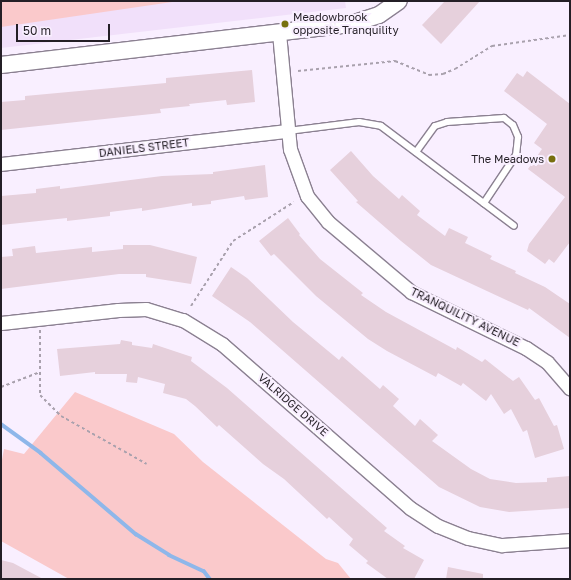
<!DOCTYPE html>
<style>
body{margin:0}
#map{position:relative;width:571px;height:580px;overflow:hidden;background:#f9efff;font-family:"Golos Text",sans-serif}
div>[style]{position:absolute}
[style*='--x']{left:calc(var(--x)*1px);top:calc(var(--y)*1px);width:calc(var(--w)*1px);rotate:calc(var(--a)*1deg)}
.built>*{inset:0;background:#f1e0fa}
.green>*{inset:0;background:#fac9cb}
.stream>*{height:3.5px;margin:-1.75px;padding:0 1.75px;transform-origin:1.75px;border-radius:1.75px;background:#8eb7ea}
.building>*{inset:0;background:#e6d0dc}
.path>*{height:2px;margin-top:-1px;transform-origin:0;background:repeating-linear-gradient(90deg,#a9a1ad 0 3px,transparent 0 6px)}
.roads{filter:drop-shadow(1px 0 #8b8091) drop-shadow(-1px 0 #8b8091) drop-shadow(0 1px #8b8091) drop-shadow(0 -1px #8b8091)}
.service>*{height:6px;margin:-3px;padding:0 3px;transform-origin:3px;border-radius:3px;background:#fff}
.minor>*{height:13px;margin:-6.5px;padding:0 6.5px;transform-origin:6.5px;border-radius:6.5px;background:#fff}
.tertiary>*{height:16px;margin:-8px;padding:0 8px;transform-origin:8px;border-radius:8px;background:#fff}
.dots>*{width:11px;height:11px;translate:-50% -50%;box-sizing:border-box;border:2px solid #f9efff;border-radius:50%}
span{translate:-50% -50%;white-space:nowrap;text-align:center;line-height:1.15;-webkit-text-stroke:4px #f9efff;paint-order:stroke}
.poi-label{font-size:11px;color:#241f26}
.left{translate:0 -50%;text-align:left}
.right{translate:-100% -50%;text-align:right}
.street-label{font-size:11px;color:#241f26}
.frame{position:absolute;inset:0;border:2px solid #241f26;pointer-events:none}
.scale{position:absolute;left:16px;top:24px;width:94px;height:18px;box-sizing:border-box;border:2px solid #241f26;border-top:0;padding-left:5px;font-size:12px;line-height:14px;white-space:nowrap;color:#241f26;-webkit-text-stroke:3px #f9efff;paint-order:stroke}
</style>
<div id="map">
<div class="built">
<div style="clip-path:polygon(1px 1px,345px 1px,346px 8px,1px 48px)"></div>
</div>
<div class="green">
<div style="clip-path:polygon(1px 1px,179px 1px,1px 27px)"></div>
<div style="clip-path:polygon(75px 392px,174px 434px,203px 462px,326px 559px,338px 563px,351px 579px,69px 579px,1px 541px,1px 465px,4px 449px,24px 454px)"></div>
</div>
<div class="stream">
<div style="--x:1;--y:424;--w:49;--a:35.9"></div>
<div style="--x:41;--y:453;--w:125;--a:40.5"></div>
<div style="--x:136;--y:534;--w:39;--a:32"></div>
<div style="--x:169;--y:555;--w:38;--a:25"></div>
<div style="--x:204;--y:571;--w:10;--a:53"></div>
</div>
<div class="building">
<div style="clip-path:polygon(445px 1px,480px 1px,441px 44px,422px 25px)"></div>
<div style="clip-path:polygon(252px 70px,255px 102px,227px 105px,226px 100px,189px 104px,190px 106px,160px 109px,161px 113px,1px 130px,1px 102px,25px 100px,25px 96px,166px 83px,166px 78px)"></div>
<div style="clip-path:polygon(527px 71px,570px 104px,570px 242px,554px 263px,549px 259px,545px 264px,527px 251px,529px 244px,565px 197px,528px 169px,542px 149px,534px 143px,547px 124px,504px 91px,517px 73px,523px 77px)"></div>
<div style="clip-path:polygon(351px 151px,373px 176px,399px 199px,402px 195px,420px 211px,417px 215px,445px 236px,449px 228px,468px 237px,465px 243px,492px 256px,490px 259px,516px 271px,515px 273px,545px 287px,570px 304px,570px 338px,529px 308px,528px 310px,431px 265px,401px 241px,356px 202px,358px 201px,330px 170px)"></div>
<div style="clip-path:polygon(265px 165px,268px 197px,245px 200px,244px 196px,211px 201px,211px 204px,192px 206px,192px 203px,142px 211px,142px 208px,110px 212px,110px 216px,67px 221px,67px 218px,1px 225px,1px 196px,36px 193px,36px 189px,60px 186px,60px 189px,162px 176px,213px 174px,213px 172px)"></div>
<div style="clip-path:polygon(288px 218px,300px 234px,299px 235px,320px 259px,363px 293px,361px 295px,386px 312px,456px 350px,457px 347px,482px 362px,485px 359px,513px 381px,519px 377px,535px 400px,539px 398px,554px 426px,557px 425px,564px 449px,535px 458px,527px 430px,523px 432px,511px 409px,504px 414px,491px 394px,486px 401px,463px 383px,461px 386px,438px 373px,436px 377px,387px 351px,368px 339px,316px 296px,274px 254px,271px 256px,259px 241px)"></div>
<div style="clip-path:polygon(123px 245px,150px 245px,197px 257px,191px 284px,146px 277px,146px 274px,119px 274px,1px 289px,1px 257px,13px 256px,12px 249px,35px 246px,36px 253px,92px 247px,92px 252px,123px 249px)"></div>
<div style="clip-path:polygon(231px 267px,247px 278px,293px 322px,339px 360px,342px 356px,380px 389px,383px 385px,399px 399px,393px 406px,415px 426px,420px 419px,438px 435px,432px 441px,471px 469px,490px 479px,516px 483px,547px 482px,547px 478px,570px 476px,570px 508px,509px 512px,480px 507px,439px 487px,250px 322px,212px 296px)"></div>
<div style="clip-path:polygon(121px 340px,132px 342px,132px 345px,152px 348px,153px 344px,192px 357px,191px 361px,227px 388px,387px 528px,384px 531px,405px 546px,403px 548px,424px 560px,414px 579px,388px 579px,366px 563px,368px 561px,349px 545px,353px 539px,329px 517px,327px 519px,284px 479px,263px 464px,219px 425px,217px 427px,195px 406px,186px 399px,163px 393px,165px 384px,138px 377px,137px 383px,126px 382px,127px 374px,95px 374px,95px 372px,60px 376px,57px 349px,120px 344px)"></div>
<div style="clip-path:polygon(1px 560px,13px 563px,43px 579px,1px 579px)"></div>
<div style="clip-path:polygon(448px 567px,483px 574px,483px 579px,446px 579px)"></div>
</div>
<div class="path">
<div style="--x:298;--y:71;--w:98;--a:-5.9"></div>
<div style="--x:395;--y:61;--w:37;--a:22"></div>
<div style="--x:429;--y:75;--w:14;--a:-4"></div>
<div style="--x:443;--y:74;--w:13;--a:-23"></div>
<div style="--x:455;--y:69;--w:44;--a:-31.9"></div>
<div style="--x:492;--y:46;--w:79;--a:-8"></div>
<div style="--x:191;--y:306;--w:77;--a:-57.1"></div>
<div style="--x:233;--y:241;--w:72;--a:-32.6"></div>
<div style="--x:40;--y:330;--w:65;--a:90"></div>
<div style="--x:40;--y:395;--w:30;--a:45"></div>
<div style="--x:61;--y:416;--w:98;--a:29.2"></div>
<div style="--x:1;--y:387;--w:42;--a:-21"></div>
</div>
<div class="roads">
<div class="service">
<div style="--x:288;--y:131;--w:72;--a:-7.2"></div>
<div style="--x:359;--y:122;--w:22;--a:10"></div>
<div style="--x:381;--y:126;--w:166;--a:36.9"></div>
<div style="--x:416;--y:152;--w:32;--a:-54"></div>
<div style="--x:435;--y:126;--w:13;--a:-18"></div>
<div style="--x:447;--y:122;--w:57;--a:-4"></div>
<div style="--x:504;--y:118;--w:11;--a:38"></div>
<div style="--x:513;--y:125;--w:13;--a:67"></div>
<div style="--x:518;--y:137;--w:18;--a:96"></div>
<div style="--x:516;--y:155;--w:58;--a:123.7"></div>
</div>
<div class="minor">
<div style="--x:279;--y:33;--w:117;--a:84.6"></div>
<div style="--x:290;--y:149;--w:50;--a:70.1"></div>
<div style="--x:307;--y:196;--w:33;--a:51"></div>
<div style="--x:328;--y:222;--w:109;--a:40.1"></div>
<div style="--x:411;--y:292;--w:128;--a:26"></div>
<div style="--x:526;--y:348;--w:25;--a:34"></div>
<div style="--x:547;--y:362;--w:35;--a:49"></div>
<div style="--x:1;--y:164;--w:288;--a:-6.6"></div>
<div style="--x:1;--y:323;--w:118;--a:-6.3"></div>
<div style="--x:118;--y:310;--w:28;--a:-2"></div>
<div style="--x:146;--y:309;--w:39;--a:17"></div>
<div style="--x:183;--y:320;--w:46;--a:31.6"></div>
<div style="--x:222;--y:344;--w:249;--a:41.1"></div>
<div style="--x:410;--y:508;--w:33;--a:33"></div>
<div style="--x:438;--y:526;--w:32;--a:22"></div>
<div style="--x:468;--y:538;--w:35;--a:12"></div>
<div style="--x:502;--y:545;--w:68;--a:-4.2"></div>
</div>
<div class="tertiary">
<div style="--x:1;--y:65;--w:352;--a:-6.7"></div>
<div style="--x:351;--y:24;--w:29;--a:-18"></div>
<div style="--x:379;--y:15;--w:24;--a:-35"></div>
</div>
</div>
<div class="dots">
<div style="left:285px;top:24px;background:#776f0f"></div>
<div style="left:552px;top:159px;background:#776f0f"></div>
</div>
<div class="poi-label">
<span class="left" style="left:293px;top:24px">Meadowbrook<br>opposite Tranquility</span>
<span class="right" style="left:544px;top:159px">The Meadows</span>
</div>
<div class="street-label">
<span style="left:144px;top:148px;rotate:-7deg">DANIELS STREET</span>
<span style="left:465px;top:317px;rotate:26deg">TRANQUILITY AVENUE</span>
<span style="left:293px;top:405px;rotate:41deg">VALRIDGE DRIVE</span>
</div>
<div class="frame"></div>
<div class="scale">50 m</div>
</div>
